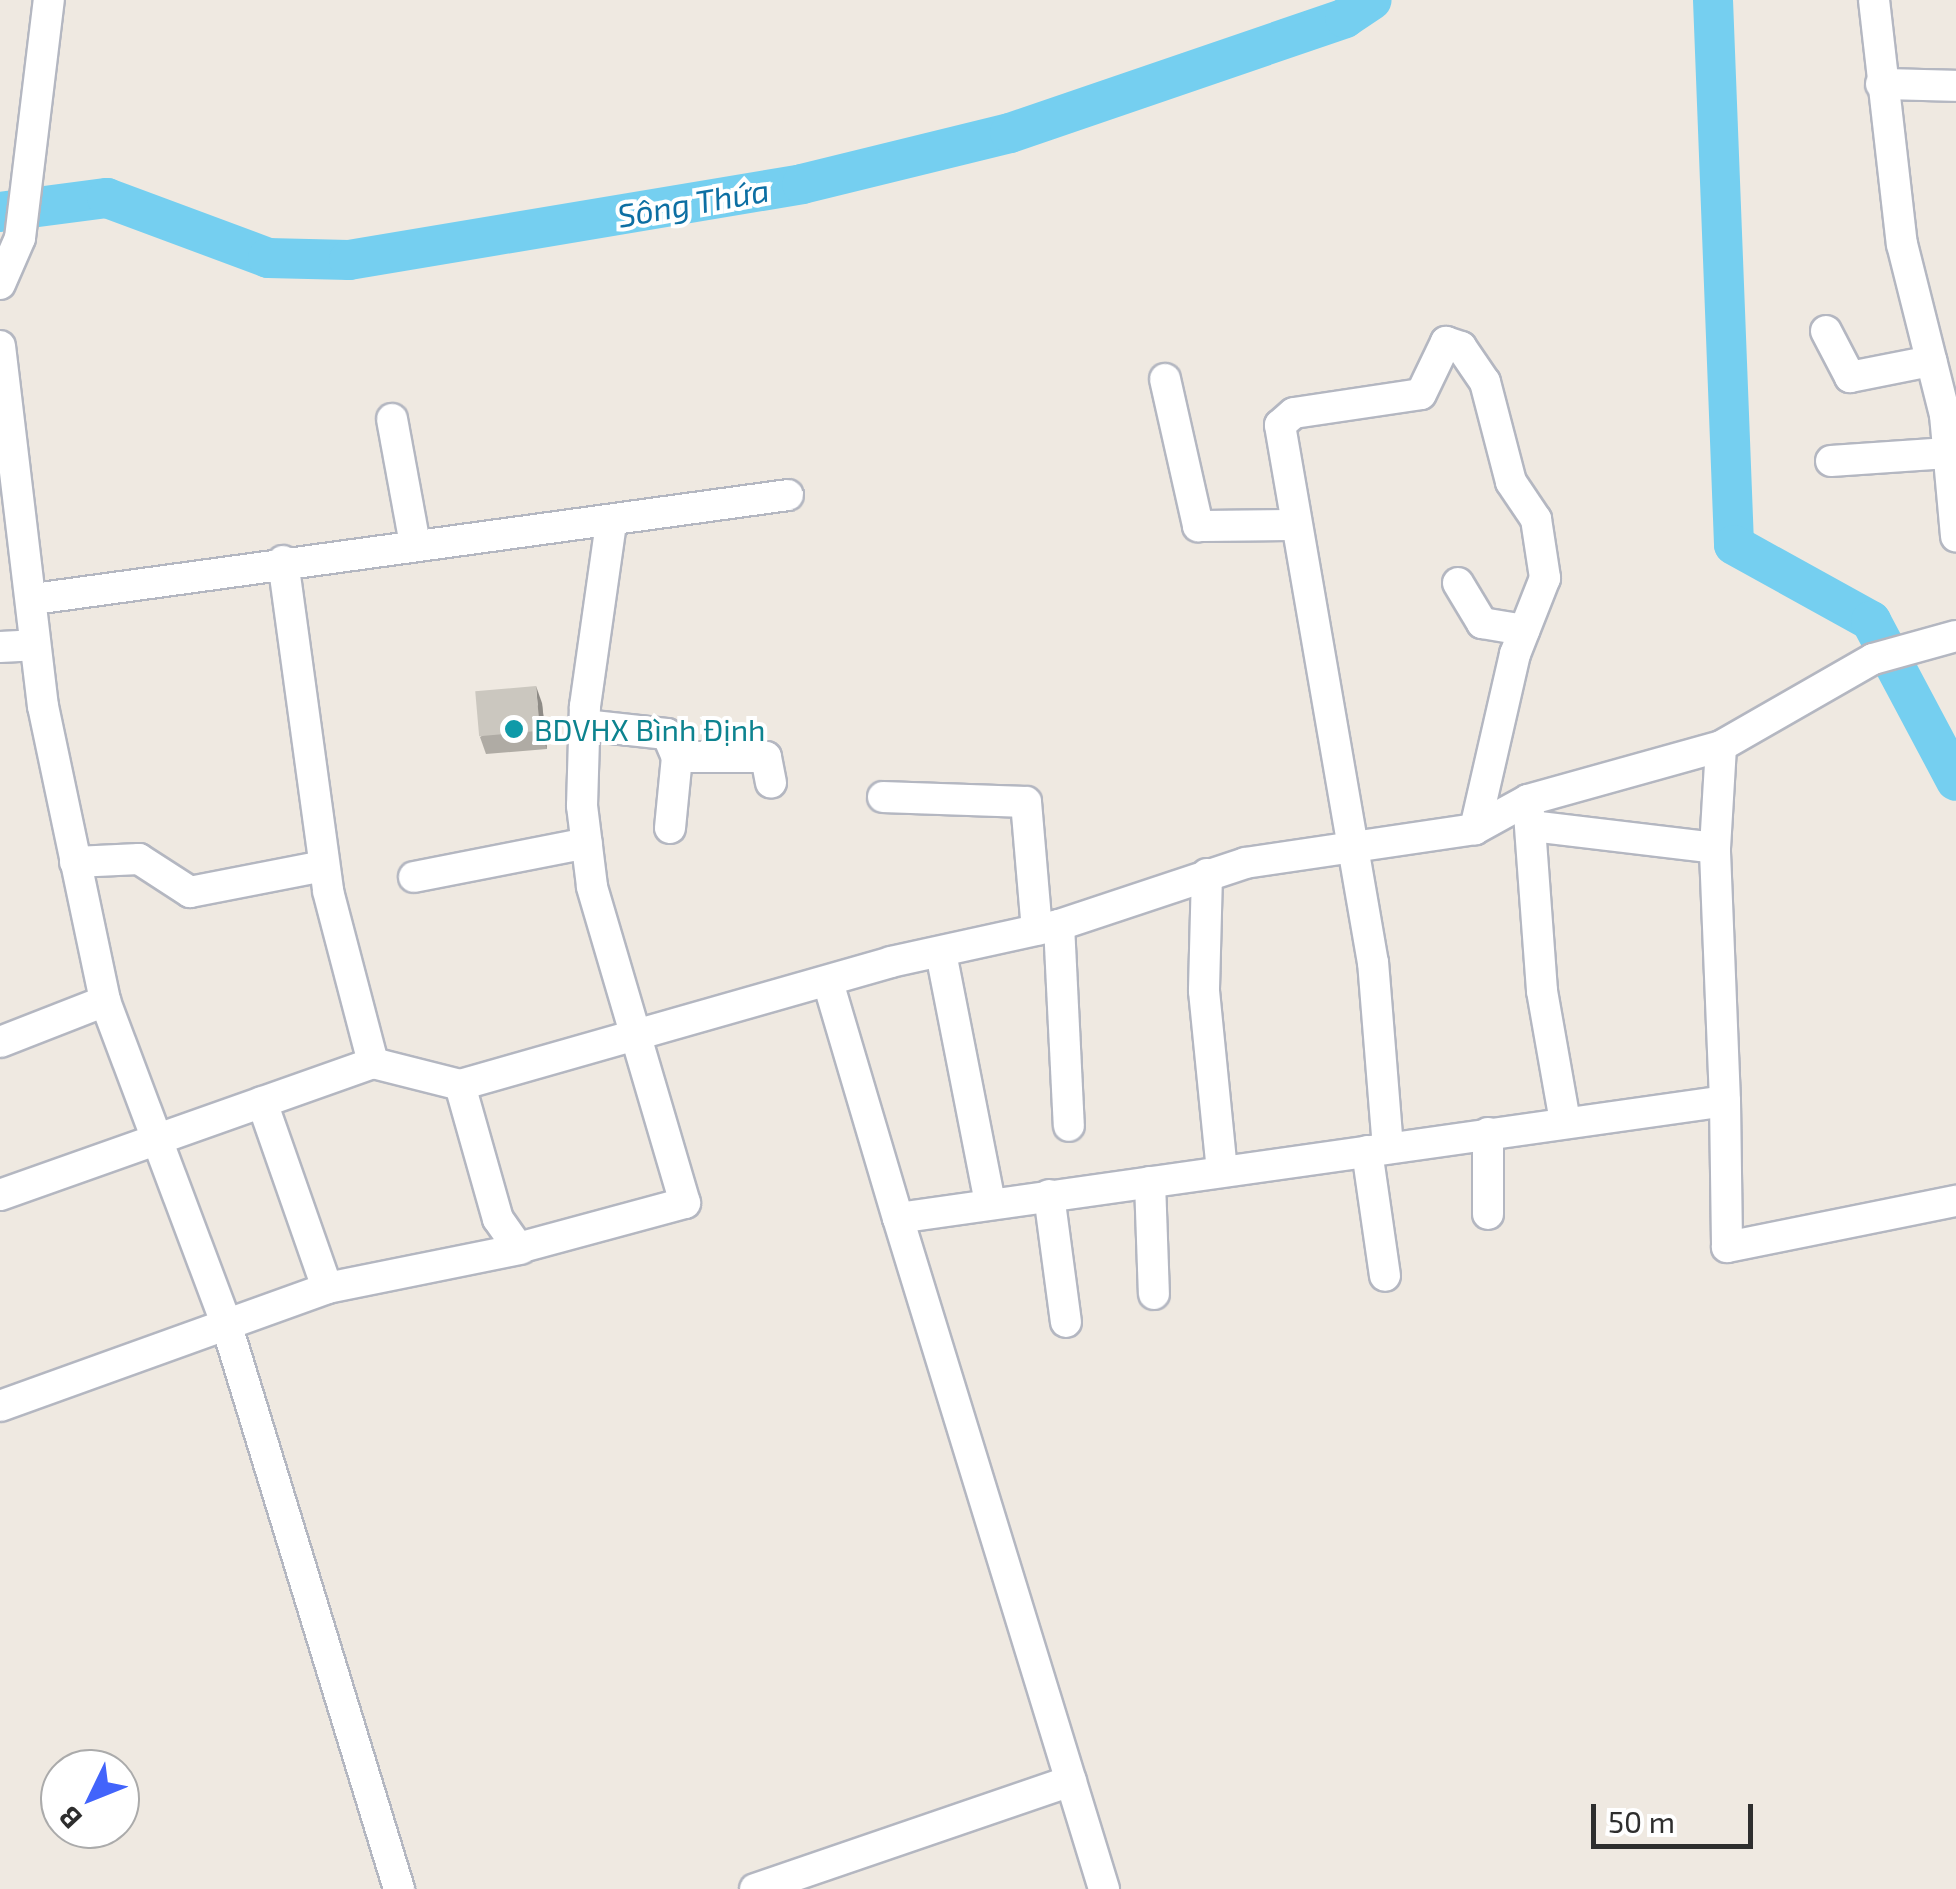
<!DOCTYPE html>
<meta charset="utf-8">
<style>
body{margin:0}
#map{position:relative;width:1956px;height:1889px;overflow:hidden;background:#efe9e1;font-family:"Exo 2",sans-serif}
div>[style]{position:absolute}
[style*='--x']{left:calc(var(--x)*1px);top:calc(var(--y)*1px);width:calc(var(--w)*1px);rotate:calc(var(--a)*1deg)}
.river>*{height:40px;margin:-20px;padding:0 20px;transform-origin:20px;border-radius:20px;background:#75cff0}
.roads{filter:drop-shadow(2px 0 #b4b7c1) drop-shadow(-2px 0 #b4b7c1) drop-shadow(0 2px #b4b7c1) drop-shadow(0 -2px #b4b7c1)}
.minor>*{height:30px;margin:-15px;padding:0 15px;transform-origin:15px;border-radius:15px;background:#fff}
.wall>*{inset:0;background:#afaba4}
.shaded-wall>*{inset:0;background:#8e8b86}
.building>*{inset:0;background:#cbc7bf;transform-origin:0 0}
.dots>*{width:28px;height:28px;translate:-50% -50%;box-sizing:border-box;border:5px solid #fff;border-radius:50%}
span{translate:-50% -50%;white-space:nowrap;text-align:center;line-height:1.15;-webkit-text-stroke:8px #fff;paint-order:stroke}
.culture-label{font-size:30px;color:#0d838f}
.left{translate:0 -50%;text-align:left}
.water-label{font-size:32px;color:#0d6fa3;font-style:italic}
.north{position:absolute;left:40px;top:1749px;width:100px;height:100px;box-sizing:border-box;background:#fff;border:2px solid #ababab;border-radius:50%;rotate:227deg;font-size:28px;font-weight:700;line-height:40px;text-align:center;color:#2e2e2e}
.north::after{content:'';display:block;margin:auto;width:35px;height:45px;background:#4264fb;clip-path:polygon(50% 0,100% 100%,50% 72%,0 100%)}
.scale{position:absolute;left:1591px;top:1804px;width:162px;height:45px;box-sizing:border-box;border:5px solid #2e2e2e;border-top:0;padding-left:12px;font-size:30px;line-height:35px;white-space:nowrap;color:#2e2e2e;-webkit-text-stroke:8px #fff;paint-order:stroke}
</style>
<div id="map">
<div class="river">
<div style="--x:1713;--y:0;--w:545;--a:87.79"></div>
<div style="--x:1734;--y:545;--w:157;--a:29"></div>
<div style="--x:1871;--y:621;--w:181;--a:62"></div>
<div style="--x:0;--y:212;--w:108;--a:-7.5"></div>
<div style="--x:107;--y:198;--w:172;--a:20.4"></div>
<div style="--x:268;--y:258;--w:81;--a:1.4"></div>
<div style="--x:349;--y:260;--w:459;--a:-9.5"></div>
<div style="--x:802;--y:184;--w:214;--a:-13.8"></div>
<div style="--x:1010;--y:133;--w:354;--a:-18.9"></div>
<div style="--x:1345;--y:18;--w:32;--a:-34"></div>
</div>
<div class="roads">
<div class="minor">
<div style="--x:1874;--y:0;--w:246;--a:83.5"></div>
<div style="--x:1902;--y:244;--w:176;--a:75.9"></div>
<div style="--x:1945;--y:415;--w:122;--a:84.8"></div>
<div style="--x:1881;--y:84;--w:75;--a:1.5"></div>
<div style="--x:0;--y:284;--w:50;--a:-66.5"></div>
<div style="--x:20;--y:238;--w:240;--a:-83.1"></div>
<div style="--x:1826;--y:331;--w:52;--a:62.4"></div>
<div style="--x:1850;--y:377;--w:83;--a:-11.2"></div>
<div style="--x:0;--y:346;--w:363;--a:83.2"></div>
<div style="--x:43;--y:706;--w:301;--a:78.1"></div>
<div style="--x:105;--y:1001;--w:344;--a:69.4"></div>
<div style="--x:226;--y:1323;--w:592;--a:73"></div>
<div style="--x:1165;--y:379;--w:151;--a:77.3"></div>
<div style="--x:1198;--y:526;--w:97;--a:-0.6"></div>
<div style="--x:392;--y:419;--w:127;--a:79.6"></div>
<div style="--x:1831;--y:461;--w:117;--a:-3.9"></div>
<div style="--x:283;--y:561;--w:333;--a:82.2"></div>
<div style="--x:328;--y:891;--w:178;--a:75.3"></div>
<div style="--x:1458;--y:583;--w:47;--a:59"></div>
<div style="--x:1482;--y:623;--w:43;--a:9.5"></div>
<div style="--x:34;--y:599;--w:761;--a:-7.85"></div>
<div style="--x:0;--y:647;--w:34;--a:-3"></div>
<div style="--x:584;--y:725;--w:83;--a:6.2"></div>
<div style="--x:667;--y:734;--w:25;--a:67"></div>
<div style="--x:677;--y:757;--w:89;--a:0"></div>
<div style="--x:766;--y:757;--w:26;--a:79"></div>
<div style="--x:883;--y:797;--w:143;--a:2"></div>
<div style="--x:1026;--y:802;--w:128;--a:85.1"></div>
<div style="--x:1528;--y:800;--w:192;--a:85.8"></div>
<div style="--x:1542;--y:991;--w:133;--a:80"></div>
<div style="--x:1531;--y:826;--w:185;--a:6.8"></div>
<div style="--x:670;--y:828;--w:71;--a:-84.4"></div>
<div style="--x:75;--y:862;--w:64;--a:-2.7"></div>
<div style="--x:139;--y:859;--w:61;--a:32.9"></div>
<div style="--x:190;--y:892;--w:136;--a:-11"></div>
<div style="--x:1207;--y:874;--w:117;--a:91.5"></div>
<div style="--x:1204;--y:991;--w:181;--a:84.3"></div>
<div style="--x:414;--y:877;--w:176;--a:-11.1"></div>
<div style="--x:1059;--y:925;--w:201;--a:87.2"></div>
<div style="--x:941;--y:953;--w:255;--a:78.9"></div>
<div style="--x:828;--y:982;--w:246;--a:73.5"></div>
<div style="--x:898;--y:1218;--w:835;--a:-8.05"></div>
<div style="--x:1725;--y:1101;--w:253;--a:-92.3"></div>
<div style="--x:1715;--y:848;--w:102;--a:-86.6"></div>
<div style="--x:0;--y:1042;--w:113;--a:-21.3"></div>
<div style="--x:460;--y:1085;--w:139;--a:74.2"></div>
<div style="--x:498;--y:1219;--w:35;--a:55"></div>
<div style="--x:518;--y:1248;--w:173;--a:-15.1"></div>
<div style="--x:685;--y:1203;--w:330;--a:-106.4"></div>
<div style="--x:592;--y:886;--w:81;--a:-97.1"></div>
<div style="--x:582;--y:806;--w:100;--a:-88.3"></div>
<div style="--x:585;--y:706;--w:184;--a:-81.9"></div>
<div style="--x:1725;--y:1101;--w:146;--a:89.2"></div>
<div style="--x:1727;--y:1247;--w:234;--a:-11.4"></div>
<div style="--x:262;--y:1102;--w:197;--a:70.7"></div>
<div style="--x:1488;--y:1133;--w:81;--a:90"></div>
<div style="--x:1388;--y:1148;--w:186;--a:-94.6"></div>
<div style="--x:1373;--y:963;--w:546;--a:-99.81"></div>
<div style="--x:1280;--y:425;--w:18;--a:-41"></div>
<div style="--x:1294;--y:413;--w:128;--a:-8.5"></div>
<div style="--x:1421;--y:394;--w:58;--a:-64.3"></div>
<div style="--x:1446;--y:342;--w:16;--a:18"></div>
<div style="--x:1461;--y:347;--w:42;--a:55.6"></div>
<div style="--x:1485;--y:382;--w:103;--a:75.4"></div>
<div style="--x:1511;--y:482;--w:45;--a:56"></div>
<div style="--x:1536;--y:519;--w:60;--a:81.3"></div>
<div style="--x:1545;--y:578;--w:82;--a:111.5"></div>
<div style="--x:1515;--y:654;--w:180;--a:102.9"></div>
<div style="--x:1367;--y:1151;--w:126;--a:81.8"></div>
<div style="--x:1150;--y:1182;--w:112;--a:88"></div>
<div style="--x:0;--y:1195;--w:396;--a:-19.5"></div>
<div style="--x:373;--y:1063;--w:90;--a:14.2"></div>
<div style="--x:460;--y:1085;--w:448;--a:-15.9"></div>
<div style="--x:891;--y:962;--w:172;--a:-12.4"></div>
<div style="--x:1059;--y:925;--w:196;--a:-18.4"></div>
<div style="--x:1245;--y:863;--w:232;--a:-8.4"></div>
<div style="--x:1475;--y:829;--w:60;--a:-28.7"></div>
<div style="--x:1528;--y:800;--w:200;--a:-15.6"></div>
<div style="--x:1721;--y:746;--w:175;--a:-29.8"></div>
<div style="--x:1873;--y:659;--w:86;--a:-15.5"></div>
<div style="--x:1049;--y:1195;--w:128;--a:82.4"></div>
<div style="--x:898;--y:1218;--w:702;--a:72.93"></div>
<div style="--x:0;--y:1406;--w:348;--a:-19.8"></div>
<div style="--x:327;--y:1288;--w:198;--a:-11.4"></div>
<div style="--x:755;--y:1889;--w:334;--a:-18.9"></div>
</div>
</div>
<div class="wall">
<div style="clip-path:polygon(542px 703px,547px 749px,486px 754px,480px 737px)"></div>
</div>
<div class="shaded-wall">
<div style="clip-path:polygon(536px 686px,542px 703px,547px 749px,540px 731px)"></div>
</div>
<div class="building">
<div style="left:536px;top:686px;width:45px;height:61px;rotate:85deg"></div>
</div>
<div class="dots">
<div style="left:514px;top:729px;background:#0f9aa8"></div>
</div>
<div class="culture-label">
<span class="left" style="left:534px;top:729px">BDVHX Bình Định</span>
</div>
<div class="water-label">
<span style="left:693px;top:202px;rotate:-10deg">Sông Thứa</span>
</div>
<div class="north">B</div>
<div class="scale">50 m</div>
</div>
